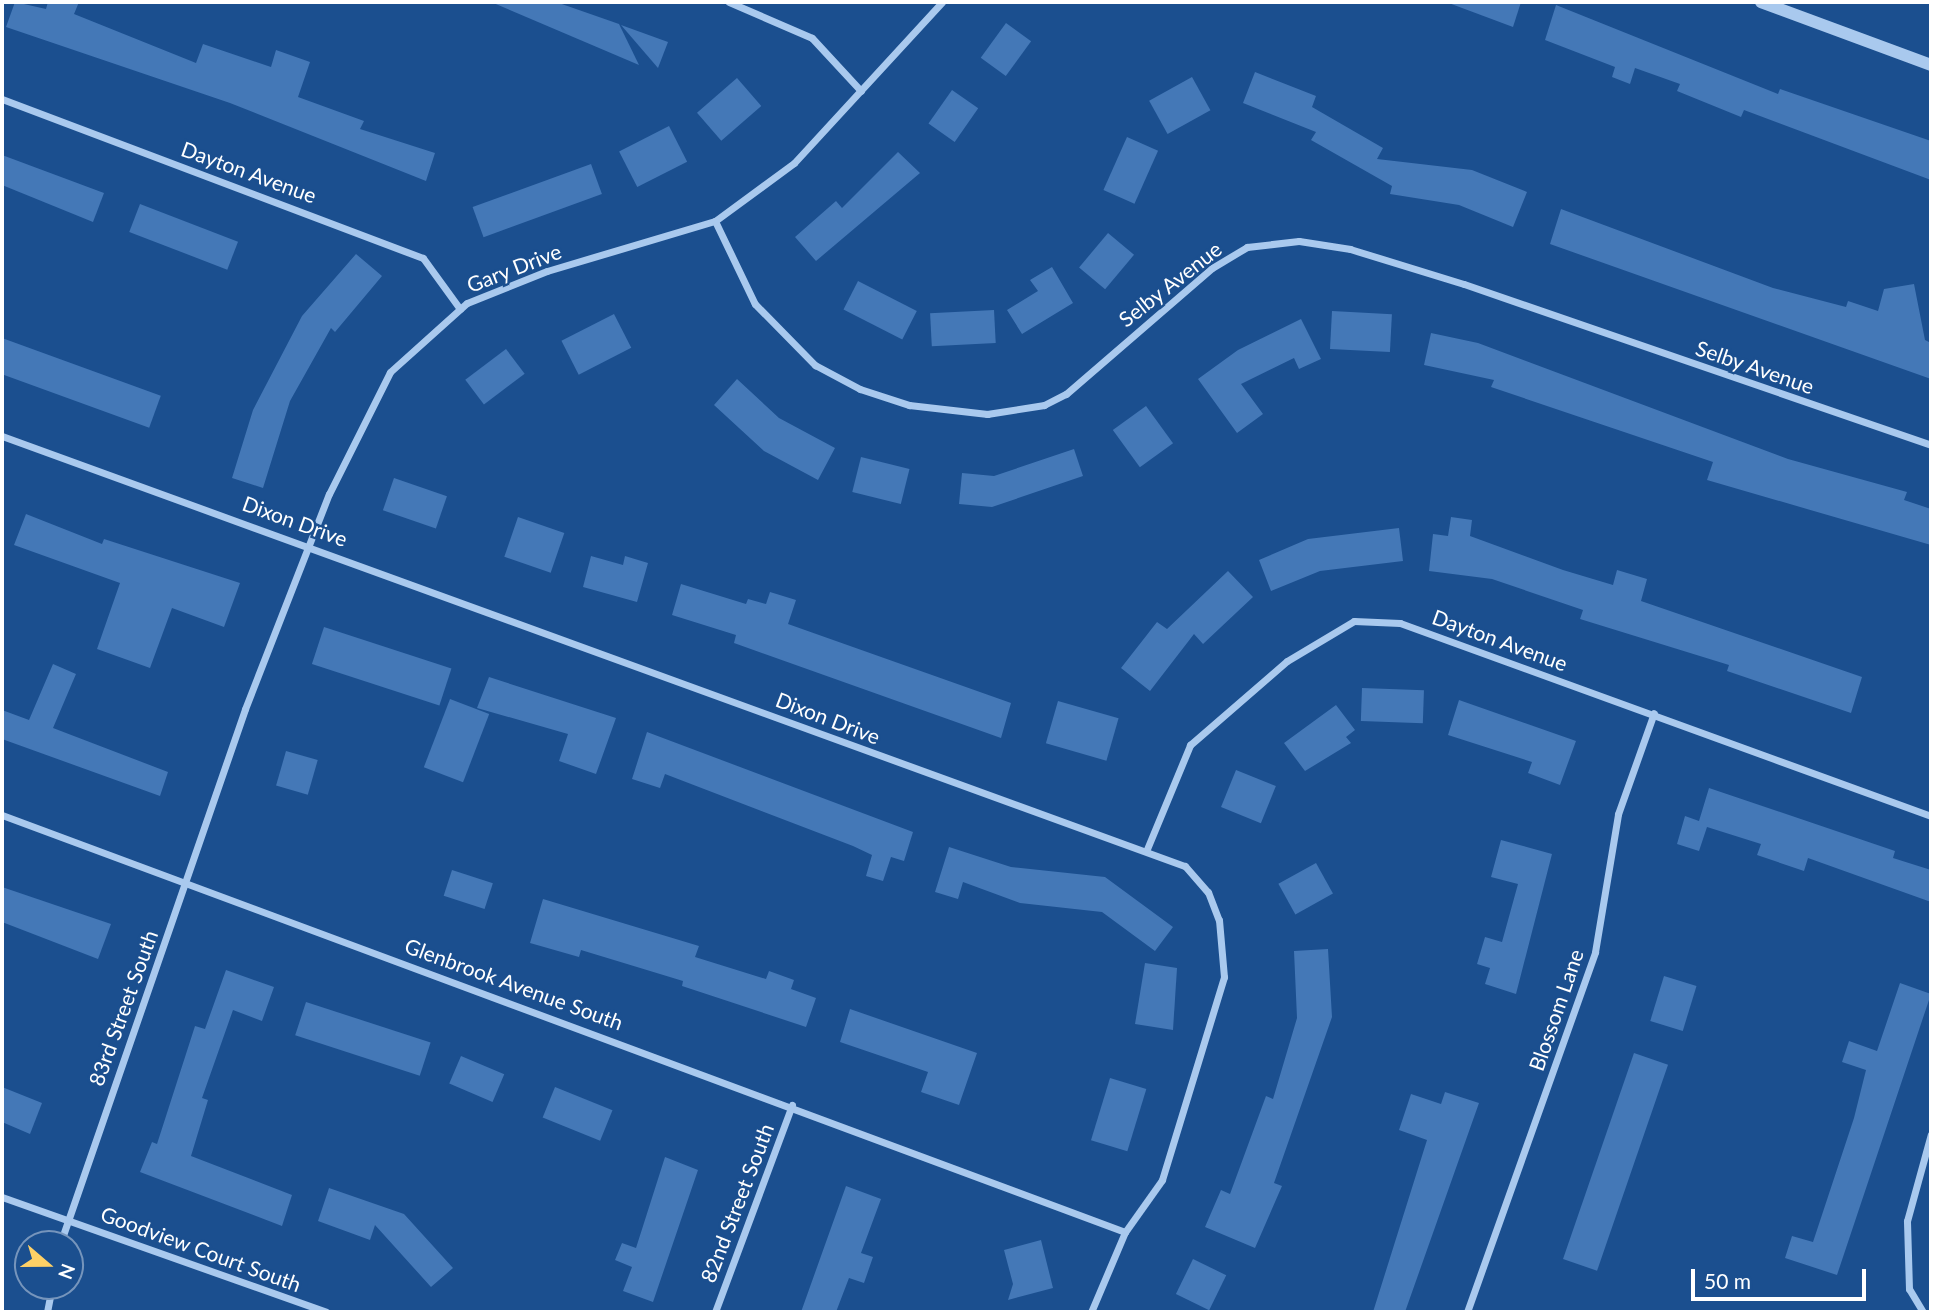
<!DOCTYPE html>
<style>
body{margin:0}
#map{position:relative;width:1933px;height:1314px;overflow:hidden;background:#1b4f8f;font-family:Lato,sans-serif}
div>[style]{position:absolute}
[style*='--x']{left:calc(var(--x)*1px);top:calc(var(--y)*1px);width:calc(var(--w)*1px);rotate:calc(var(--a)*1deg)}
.building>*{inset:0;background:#4478b7;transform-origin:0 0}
.minor>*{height:7px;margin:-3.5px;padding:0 3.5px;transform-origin:3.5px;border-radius:3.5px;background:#a9c9ee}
.tertiary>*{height:12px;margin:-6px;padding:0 6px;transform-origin:6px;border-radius:6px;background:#a9c9ee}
span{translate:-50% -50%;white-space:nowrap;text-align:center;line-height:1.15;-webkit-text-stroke:5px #1b4f8f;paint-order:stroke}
.street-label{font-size:21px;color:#fff}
.frame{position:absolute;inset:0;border:4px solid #fff;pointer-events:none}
.north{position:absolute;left:14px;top:1230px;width:70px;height:70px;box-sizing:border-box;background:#1b4f8f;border:2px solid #7695bc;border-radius:50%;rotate:110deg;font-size:19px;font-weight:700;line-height:28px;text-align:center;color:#fff}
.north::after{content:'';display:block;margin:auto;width:24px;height:32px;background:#ffd166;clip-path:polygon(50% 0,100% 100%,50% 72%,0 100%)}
.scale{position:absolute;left:1691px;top:1269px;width:175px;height:32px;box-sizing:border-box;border:4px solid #fff;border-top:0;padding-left:9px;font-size:21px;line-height:24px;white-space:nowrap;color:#fff;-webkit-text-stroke:5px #1b4f8f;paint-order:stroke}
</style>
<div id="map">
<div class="building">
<div style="clip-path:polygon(15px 2px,46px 9px,48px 2px,79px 2px,74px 14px,196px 63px,203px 44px,271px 67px,276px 50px,310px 62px,298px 97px,364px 121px,360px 129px,435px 153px,426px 181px,230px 103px,6px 27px)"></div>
<div style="clip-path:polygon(491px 2px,556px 2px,619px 24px,639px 65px)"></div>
<div style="clip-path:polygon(1446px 2px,1521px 2px,1513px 27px)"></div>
<div style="clip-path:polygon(1556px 5px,1778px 94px,1780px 89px,1931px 141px,1931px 180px,1744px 110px,1741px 117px,1677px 91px,1680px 84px,1635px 68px,1630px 84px,1612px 77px,1615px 67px,1545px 40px)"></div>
<div style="left:1006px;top:23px;width:31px;height:43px;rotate:36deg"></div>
<div style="clip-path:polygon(621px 25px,668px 42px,658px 68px)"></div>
<div style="clip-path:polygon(1255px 72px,1316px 96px,1312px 107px,1383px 148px,1377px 159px,1472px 170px,1527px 192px,1513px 227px,1459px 205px,1390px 194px,1392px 186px,1311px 140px,1316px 132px,1243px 103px)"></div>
<div style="left:1192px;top:77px;width:38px;height:49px;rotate:61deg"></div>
<div style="left:737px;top:78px;width:37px;height:53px;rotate:49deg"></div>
<div style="left:952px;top:90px;width:32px;height:41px;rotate:35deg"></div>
<div style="left:669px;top:126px;width:40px;height:56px;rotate:63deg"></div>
<div style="left:1127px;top:137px;width:34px;height:58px;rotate:24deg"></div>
<div style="clip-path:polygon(898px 152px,920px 173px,816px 261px,795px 237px,836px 201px,842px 208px)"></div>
<div style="clip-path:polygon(2px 155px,104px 193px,93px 222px,2px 185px)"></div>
<div style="left:591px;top:164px;width:32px;height:126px;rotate:70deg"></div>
<div style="left:140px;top:204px;width:105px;height:30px;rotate:21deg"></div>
<div style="clip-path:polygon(1561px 209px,1773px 288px,1846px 307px,1848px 301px,1878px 311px,1884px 289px,1914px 284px,1925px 340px,1931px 343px,1931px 379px,1550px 244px)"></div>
<div style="left:1108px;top:233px;width:34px;height:45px;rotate:40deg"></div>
<div style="clip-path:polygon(356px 254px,382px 276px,335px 332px,331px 328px,290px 401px,263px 488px,232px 478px,253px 410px,302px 316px)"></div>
<div style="clip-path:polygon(1052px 267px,1073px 303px,1022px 334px,1007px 310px,1038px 291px,1030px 280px)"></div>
<div style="left:858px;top:281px;width:66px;height:32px;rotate:27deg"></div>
<div style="left:994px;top:310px;width:33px;height:64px;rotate:87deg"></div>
<div style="left:1332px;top:311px;width:60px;height:38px;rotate:3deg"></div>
<div style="left:614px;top:314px;width:38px;height:59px;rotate:63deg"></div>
<div style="clip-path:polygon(1301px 319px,1321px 359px,1299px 369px,1294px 358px,1241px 384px,1263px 414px,1237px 433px,1198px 379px,1238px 350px)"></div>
<div style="clip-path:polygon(1431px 333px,1478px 343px,1788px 459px,1907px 492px,1904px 500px,1931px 509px,1931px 545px,1707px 480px,1713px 462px,1491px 387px,1494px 380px,1424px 365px)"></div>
<div style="left:2px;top:338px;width:169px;height:34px;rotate:20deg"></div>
<div style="left:506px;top:349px;width:31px;height:51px;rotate:53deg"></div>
<div style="clip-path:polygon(737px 379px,779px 418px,835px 448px,818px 480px,764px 451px,714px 405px)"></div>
<div style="left:1146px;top:406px;width:46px;height:41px;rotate:54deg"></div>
<div style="clip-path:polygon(1074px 449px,1083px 476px,992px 507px,959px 504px,962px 473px,994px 476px)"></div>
<div style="left:861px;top:457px;width:50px;height:36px;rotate:14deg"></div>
<div style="left:394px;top:478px;width:56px;height:34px;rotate:19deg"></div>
<div style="clip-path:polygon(26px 514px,102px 544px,104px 539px,240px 583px,224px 627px,172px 608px,150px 668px,97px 649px,120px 583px,14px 545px)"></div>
<div style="left:518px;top:517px;width:49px;height:42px;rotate:19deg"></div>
<div style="clip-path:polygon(1451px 517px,1472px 520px,1470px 536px,1563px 570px,1613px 585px,1617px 570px,1647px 579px,1641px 601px,1862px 677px,1851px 713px,1727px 671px,1729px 665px,1580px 619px,1583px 610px,1492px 579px,1429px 571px,1433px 534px,1448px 536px)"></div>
<div style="clip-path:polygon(1399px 528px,1403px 561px,1320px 571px,1271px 591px,1259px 560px,1308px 539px)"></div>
<div style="clip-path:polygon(591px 556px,623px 565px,625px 556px,648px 563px,637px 602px,583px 587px)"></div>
<div style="clip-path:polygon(1228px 571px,1253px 597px,1203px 644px,1194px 634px,1150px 691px,1121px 668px,1157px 622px,1167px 629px)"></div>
<div style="clip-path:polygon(681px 584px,746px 604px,748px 599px,766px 604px,770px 592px,796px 600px,788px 624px,1011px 703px,1001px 738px,734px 643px,736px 635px,672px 615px)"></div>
<div style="left:324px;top:627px;width:134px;height:39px;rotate:18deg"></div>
<div style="clip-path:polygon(53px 664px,76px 674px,53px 728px,168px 772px,160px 796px,2px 739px,2px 710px,29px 720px)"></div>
<div style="clip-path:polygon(489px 677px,616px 718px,596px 774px,559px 761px,568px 734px,477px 708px)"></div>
<div style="left:1362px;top:688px;width:62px;height:33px;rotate:2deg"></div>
<div style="left:450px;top:699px;width:42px;height:73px;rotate:21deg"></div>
<div style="clip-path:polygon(1459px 700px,1576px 741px,1560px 785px,1528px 773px,1532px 762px,1448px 735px)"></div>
<div style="left:1058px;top:701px;width:63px;height:44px;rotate:16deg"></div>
<div style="clip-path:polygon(1336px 705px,1355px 730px,1346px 737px,1351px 743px,1305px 771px,1284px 743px)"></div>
<div style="clip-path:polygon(647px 732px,913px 832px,904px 861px,891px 857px,883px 881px,866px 876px,872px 855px,853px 846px,665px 774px,660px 788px,632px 779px)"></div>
<div style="left:286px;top:751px;width:33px;height:36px;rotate:16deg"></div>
<div style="left:1236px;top:770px;width:43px;height:40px;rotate:22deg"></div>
<div style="clip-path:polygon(1709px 788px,1895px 851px,1893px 858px,1931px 870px,1931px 902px,1808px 858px,1804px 871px,1757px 855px,1761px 844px,1707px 827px,1699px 851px,1677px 844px,1685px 816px,1699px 821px)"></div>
<div style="clip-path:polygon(1501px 840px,1552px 854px,1516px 994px,1485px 984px,1490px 968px,1477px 964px,1485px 937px,1502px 942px,1518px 884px,1491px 877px)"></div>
<div style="clip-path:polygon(949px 847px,1011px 867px,1105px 877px,1173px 927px,1155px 951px,1102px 912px,1020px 903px,963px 882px,958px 899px,935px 892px)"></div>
<div style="left:1316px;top:863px;width:35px;height:43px;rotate:61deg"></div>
<div style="left:452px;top:870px;width:43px;height:27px;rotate:18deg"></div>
<div style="clip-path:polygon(2px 887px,111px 924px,98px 959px,2px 922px)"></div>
<div style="clip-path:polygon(543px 899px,699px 946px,695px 957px,766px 979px,769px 971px,794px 980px,791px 989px,816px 998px,806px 1027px,682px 986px,683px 981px,581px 950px,579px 957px,530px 943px)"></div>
<div style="clip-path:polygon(1328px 949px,1332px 1017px,1274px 1183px,1282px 1186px,1255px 1248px,1205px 1227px,1221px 1190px,1230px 1194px,1266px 1096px,1273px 1099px,1297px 1018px,1294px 951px)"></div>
<div style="clip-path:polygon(1145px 963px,1177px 968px,1173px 1030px,1135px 1024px)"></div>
<div style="clip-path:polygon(226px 970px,274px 987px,262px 1021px,233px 1010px,202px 1098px,208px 1100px,191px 1156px,292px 1195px,282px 1226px,140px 1172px,152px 1142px,157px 1144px,195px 1026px,205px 1029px)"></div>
<div style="left:1664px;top:976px;width:34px;height:47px;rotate:17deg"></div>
<div style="clip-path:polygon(1900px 983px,1931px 994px,1837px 1275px,1785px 1258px,1792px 1236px,1813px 1242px,1854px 1118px,1866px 1070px,1842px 1062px,1849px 1041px,1877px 1051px)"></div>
<div style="left:306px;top:1002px;width:131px;height:35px;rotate:18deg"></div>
<div style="clip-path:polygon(850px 1009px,977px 1053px,959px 1105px,921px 1092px,928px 1072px,840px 1042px)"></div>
<div style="left:1634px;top:1053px;width:36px;height:218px;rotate:19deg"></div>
<div style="left:461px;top:1056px;width:47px;height:30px;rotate:23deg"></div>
<div style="left:1110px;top:1078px;width:38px;height:65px;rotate:17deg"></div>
<div style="clip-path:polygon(2px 1087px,42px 1103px,30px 1134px,2px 1122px)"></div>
<div style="left:555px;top:1087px;width:62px;height:33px;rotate:22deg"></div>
<div style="clip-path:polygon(1445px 1092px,1479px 1103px,1405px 1312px,1373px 1312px,1427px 1140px,1399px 1130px,1411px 1094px,1441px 1104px)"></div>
<div style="clip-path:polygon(665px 1157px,698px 1170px,653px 1302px,623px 1291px,632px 1267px,615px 1260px,622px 1243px,636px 1248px)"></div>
<div style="clip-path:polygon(846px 1186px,881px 1199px,861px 1253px,873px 1257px,864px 1283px,849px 1278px,836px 1312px,801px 1312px)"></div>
<div style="clip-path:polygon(329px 1188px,404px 1214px,453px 1268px,431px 1287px,375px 1225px,370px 1240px,318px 1221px)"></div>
<div style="clip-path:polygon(1041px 1240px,1053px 1288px,1008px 1300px,1013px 1284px,1004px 1250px)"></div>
<div style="left:1193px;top:1259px;width:37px;height:39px;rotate:26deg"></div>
</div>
<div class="minor">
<div style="--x:729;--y:2;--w:90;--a:23.4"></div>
<div style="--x:812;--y:38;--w:72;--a:47.2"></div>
<div style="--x:2;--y:99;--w:450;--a:20.7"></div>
<div style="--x:423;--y:258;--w:63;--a:54"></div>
<div style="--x:715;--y:221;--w:92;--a:64.3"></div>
<div style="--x:755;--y:304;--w:86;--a:45.5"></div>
<div style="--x:815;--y:365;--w:51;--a:28.1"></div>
<div style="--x:860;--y:389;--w:52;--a:18.1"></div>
<div style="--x:909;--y:405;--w:79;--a:6.6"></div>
<div style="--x:987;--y:414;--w:58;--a:-9"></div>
<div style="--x:1044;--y:405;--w:25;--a:-27"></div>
<div style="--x:1066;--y:394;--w:193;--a:-40.8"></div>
<div style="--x:1212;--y:268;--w:41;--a:-31"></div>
<div style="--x:1247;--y:247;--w:52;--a:-6.6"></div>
<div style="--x:1299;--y:241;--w:52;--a:8.9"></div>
<div style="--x:1350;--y:249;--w:119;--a:17.1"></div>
<div style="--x:1464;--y:284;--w:494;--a:19"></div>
<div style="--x:2;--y:436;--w:1259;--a:19.98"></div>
<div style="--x:1185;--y:866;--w:35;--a:49"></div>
<div style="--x:1208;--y:892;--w:30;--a:69"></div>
<div style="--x:1219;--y:920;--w:57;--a:85"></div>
<div style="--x:1224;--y:977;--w:212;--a:107"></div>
<div style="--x:1162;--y:1180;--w:64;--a:125.4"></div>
<div style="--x:1125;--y:1232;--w:87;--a:113"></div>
<div style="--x:2;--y:815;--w:1198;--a:20.37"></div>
<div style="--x:1147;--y:849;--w:113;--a:-67.5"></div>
<div style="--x:1190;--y:745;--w:128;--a:-40.9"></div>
<div style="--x:1287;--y:661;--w:78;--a:-30.8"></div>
<div style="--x:1354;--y:621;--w:46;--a:2.5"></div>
<div style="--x:1400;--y:623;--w:565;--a:19.97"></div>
<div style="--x:2;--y:1197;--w:344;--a:19.5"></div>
<div style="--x:60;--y:1244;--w:566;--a:-70.92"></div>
<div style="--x:245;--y:709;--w:231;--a:-68.7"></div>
<div style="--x:329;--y:494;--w:136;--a:-63.4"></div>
<div style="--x:390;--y:372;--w:103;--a:-41.9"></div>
<div style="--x:467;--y:303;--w:86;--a:-21.8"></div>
<div style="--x:547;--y:271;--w:175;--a:-16.6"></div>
<div style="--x:715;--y:221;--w:98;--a:-36.3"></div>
<div style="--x:794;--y:163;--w:219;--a:-47.4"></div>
<div style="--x:47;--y:1312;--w:26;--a:-79"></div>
<div style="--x:715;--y:1312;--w:221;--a:-69.6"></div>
<div style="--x:1467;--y:1312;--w:382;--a:-70.4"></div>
<div style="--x:1595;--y:952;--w:140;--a:-80.5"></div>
<div style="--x:1618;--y:814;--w:107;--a:-70.4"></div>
<div style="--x:1923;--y:1312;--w:27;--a:-121"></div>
<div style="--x:1909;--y:1289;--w:68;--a:-91.7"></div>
<div style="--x:1907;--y:1221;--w:90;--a:-74.6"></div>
</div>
<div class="tertiary">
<div style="--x:1761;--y:2;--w:181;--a:20.3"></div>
</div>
<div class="street-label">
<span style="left:249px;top:172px;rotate:20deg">Dayton Avenue</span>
<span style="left:514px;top:268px;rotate:-21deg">Gary Drive</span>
<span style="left:1170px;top:284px;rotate:-38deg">Selby Avenue</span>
<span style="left:1755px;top:367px;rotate:19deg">Selby Avenue</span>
<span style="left:295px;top:521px;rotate:20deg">Dixon Drive</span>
<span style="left:1500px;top:640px;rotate:20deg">Dayton Avenue</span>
<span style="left:828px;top:718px;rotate:21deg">Dixon Drive</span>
<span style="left:514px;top:984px;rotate:20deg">Glenbrook Avenue South</span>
<span style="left:123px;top:1008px;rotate:-70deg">83rd Street South</span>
<span style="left:1556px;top:1010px;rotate:-71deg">Blossom Lane</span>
<span style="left:737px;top:1203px;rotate:-69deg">82nd Street South</span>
<span style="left:201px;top:1249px;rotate:20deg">Goodview Court South</span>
</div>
<div class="frame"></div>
<div class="north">N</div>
<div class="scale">50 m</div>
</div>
